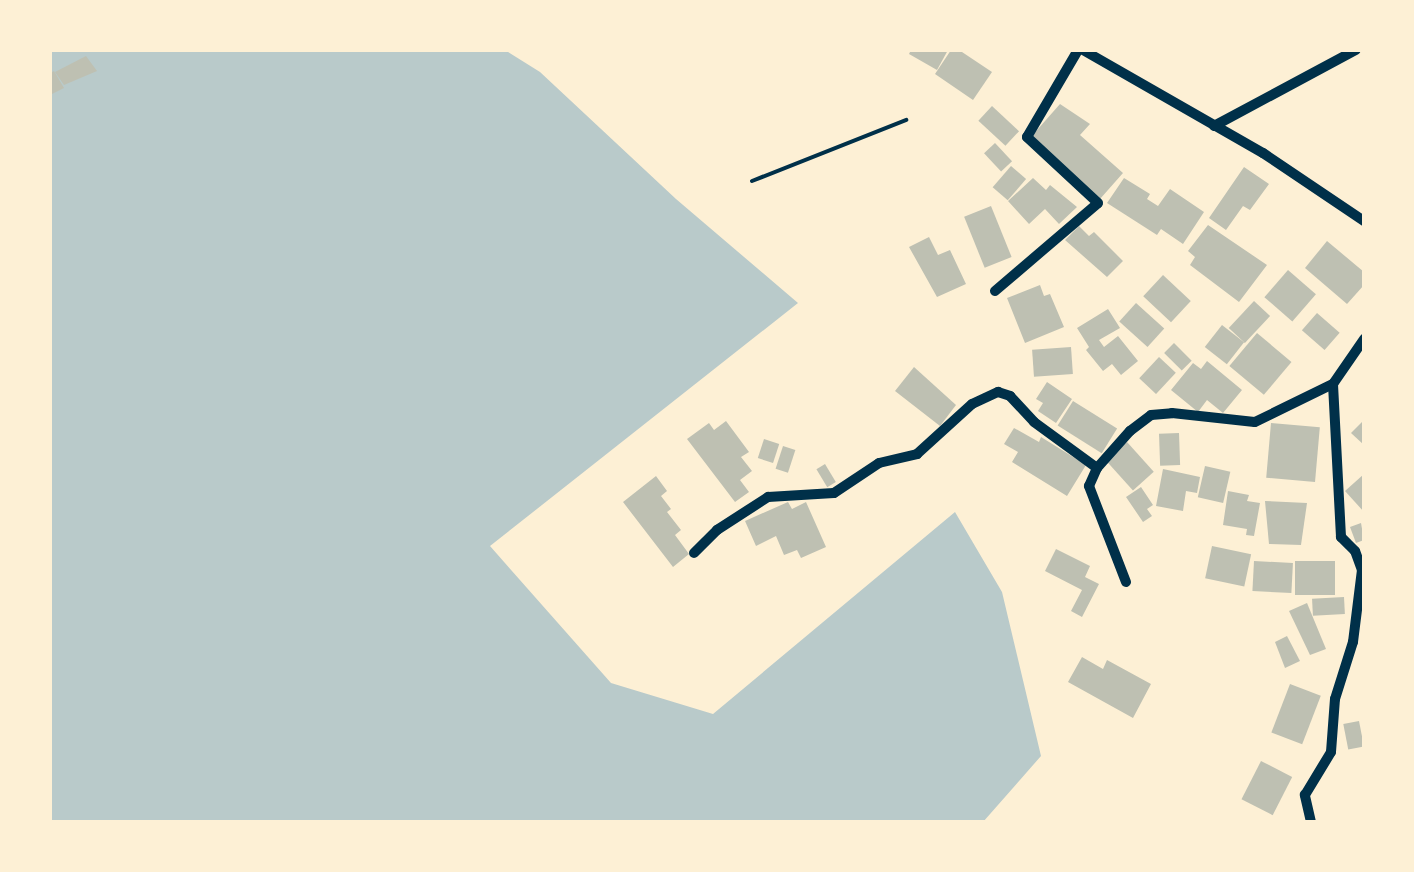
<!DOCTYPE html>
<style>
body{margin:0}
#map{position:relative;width:1414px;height:872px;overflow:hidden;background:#fdf0d5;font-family:"Noto Sans",sans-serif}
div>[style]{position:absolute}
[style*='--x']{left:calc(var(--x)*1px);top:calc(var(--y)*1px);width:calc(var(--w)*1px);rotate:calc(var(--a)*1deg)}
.green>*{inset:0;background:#b9caca}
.building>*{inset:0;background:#bec0b2;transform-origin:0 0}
.path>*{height:4px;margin:-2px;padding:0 2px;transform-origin:2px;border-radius:2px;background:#003049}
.minor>*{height:10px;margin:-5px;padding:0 5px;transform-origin:5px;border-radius:5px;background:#003049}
span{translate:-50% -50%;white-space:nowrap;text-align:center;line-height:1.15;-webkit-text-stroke:8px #fdf0d5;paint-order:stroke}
.frame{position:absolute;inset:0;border:52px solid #fdf0d5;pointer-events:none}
</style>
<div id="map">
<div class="green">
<div style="clip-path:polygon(50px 50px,505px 50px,540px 72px,676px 199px,798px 303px,490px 546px,611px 683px,713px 714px,955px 512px,1002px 592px,1041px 756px,983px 822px,50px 822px)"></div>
</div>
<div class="building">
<div style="clip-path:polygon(911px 50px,948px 50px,937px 70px,909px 54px)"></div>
<div style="clip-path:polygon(951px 50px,959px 50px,992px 72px,973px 100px,935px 74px)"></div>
<div style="clip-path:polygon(86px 56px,97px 71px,64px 85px,55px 72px)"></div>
<div style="clip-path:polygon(54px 71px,64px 88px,50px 95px,50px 73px)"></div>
<div style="clip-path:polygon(1060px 104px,1090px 124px,1080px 135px,1123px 173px,1100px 199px,1030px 138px)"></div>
<div style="left:992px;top:106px;width:37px;height:20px;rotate:43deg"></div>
<div style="left:995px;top:143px;width:25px;height:15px;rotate:47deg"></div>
<div style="left:1011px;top:166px;width:20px;height:28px;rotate:41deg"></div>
<div style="clip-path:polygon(1244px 167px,1269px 184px,1250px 210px,1243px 206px,1226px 230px,1209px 218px)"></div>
<div style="clip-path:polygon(1033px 178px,1046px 190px,1050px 185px,1077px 207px,1059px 224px,1045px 209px,1029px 224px,1008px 201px)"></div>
<div style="clip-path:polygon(1124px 178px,1150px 194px,1147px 199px,1158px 206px,1170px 189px,1204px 212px,1183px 244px,1161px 229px,1157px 235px,1107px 203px)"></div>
<div style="left:991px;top:206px;width:55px;height:29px;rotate:68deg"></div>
<div style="clip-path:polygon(1208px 225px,1267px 265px,1239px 302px,1190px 265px,1195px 257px,1188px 251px)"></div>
<div style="clip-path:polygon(1079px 226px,1089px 236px,1094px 232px,1123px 261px,1107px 277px,1065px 240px)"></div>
<div style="clip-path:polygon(929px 237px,938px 255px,950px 250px,966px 284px,937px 297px,909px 247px)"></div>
<div style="clip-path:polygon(1327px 241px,1364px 272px,1364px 285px,1347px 304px,1305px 268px)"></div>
<div style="left:1288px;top:270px;width:37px;height:36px;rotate:41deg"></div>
<div style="left:1163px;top:275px;width:38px;height:29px;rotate:43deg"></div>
<div style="clip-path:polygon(1040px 285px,1044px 296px,1050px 294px,1064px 327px,1025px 343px,1007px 298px)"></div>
<div style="left:1254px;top:301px;width:22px;height:37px;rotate:43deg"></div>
<div style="left:1136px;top:303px;width:38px;height:25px;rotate:42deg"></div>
<div style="clip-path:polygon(1108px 309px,1120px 328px,1099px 340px,1104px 347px,1118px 336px,1138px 361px,1121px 375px,1112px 364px,1103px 371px,1086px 350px,1089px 347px,1077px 328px)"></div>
<div style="left:1317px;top:313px;width:30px;height:23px;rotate:41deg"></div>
<div style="left:1222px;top:325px;width:28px;height:28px;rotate:38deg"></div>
<div style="left:1257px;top:333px;width:45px;height:43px;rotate:40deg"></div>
<div style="left:1174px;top:343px;width:25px;height:14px;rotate:45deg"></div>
<div style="left:1071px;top:347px;width:27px;height:39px;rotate:86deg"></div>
<div style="left:1159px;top:357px;width:23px;height:29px;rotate:43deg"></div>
<div style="clip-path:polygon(1207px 361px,1242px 390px,1223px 413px,1207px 400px,1198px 412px,1171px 390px,1193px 363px,1201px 369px)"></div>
<div style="clip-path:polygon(914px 367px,956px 405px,940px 426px,895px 391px)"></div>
<div style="clip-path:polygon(1047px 382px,1072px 399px,1056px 423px,1038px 411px,1043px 403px,1036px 399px)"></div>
<div style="left:1073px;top:401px;width:52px;height:29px;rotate:32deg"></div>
<div style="clip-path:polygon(1364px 420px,1364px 445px,1351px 433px)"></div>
<div style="clip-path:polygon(726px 421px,749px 452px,741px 457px,752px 471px,740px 480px,749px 492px,735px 502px,687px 439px,709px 423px,714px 430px)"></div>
<div style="left:1271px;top:423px;width:49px;height:55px;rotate:5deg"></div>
<div style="clip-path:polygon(1014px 428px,1039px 442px,1041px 437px,1086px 465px,1067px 496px,1012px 462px,1018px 452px,1004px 444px)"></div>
<div style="left:1179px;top:433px;width:32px;height:20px;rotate:88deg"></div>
<div style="left:764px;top:439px;width:16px;height:20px;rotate:18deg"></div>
<div style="left:1127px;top:442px;width:40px;height:28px;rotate:48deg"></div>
<div style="left:783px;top:446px;width:13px;height:24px;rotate:18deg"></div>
<div style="left:825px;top:464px;width:21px;height:10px;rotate:59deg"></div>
<div style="left:1205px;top:466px;width:26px;height:32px;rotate:13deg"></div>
<div style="clip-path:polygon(1163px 469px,1200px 477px,1197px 493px,1186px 491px,1183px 511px,1156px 506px)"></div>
<div style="clip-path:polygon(1364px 474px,1364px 512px,1345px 491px)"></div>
<div style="clip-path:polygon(656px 476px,667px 491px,661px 496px,671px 509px,667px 512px,681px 530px,675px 535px,689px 554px,673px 567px,623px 502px)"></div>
<div style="clip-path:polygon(1141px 487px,1153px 505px,1147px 509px,1152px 516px,1143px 522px,1126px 497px)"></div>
<div style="clip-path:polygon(1228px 491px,1249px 495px,1247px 501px,1260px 503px,1254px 536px,1246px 535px,1247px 529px,1223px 525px)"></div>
<div style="clip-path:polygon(1265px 501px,1307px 503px,1301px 545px,1269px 544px)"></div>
<div style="clip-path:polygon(788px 502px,792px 509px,806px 502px,826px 547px,801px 558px,797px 550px,784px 555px,776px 536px,756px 546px,745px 521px)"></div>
<div style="clip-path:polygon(1361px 523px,1364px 540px,1356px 543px,1350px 527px)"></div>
<div style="left:1212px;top:546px;width:40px;height:33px;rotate:12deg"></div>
<div style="clip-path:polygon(1056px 549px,1090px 566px,1085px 577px,1099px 584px,1082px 617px,1071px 611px,1082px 590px,1045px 571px)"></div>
<div style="left:1254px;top:561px;width:39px;height:30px;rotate:3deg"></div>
<div style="left:1295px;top:561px;width:40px;height:34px"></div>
<div style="left:1344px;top:597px;width:17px;height:32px;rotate:87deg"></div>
<div style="clip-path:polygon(1307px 603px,1326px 649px,1310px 655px,1289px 611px)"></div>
<div style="clip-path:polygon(1287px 636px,1300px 661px,1285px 668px,1275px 642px)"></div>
<div style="clip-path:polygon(1082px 657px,1103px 669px,1107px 660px,1151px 684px,1133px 718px,1068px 682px)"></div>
<div style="left:1290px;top:684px;width:33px;height:52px;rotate:21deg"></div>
<div style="left:1359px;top:721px;width:26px;height:16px;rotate:79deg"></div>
<div style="left:1261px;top:761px;width:35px;height:43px;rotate:27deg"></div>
</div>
<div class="path">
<div style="--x:752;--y:181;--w:166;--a:-21.6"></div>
</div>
<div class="minor">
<div style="--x:1083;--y:50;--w:207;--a:29.8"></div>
<div style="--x:1263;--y:153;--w:122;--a:34"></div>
<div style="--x:1214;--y:126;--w:161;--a:-28.2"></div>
<div style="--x:995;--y:291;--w:135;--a:-40.5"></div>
<div style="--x:1098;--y:203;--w:97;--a:-137.1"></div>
<div style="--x:1027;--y:137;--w:101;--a:-59.6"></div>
<div style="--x:694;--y:553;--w:33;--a:-45"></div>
<div style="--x:717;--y:530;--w:61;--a:-32.9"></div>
<div style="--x:768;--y:497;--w:66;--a:-3.5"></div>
<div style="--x:834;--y:493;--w:54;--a:-33.7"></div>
<div style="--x:879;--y:463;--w:39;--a:-13"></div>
<div style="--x:917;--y:454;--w:74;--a:-42.3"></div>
<div style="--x:972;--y:404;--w:29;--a:-25"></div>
<div style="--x:998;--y:392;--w:13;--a:18"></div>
<div style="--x:1010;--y:396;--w:35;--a:47"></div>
<div style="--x:1034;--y:422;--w:78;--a:36.1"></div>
<div style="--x:1126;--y:582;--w:103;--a:-111.1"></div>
<div style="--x:1089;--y:486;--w:20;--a:-66"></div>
<div style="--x:1097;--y:468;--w:50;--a:-48.3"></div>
<div style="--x:1130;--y:431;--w:26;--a:-37"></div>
<div style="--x:1151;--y:415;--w:21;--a:-5"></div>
<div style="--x:1172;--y:413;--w:83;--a:6.2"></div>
<div style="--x:1255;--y:422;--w:87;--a:-26"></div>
<div style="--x:1311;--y:822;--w:28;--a:-103"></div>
<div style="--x:1305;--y:795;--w:50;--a:-58.8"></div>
<div style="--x:1331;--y:752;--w:53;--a:-85.7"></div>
<div style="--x:1335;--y:699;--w:60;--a:-72.5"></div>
<div style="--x:1353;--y:642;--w:73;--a:-82.9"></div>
<div style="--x:1362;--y:570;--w:20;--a:-110"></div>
<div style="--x:1355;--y:551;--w:20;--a:-135"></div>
<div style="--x:1341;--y:537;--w:153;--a:-93"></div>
<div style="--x:1333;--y:384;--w:55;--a:-55.4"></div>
</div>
<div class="frame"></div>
</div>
